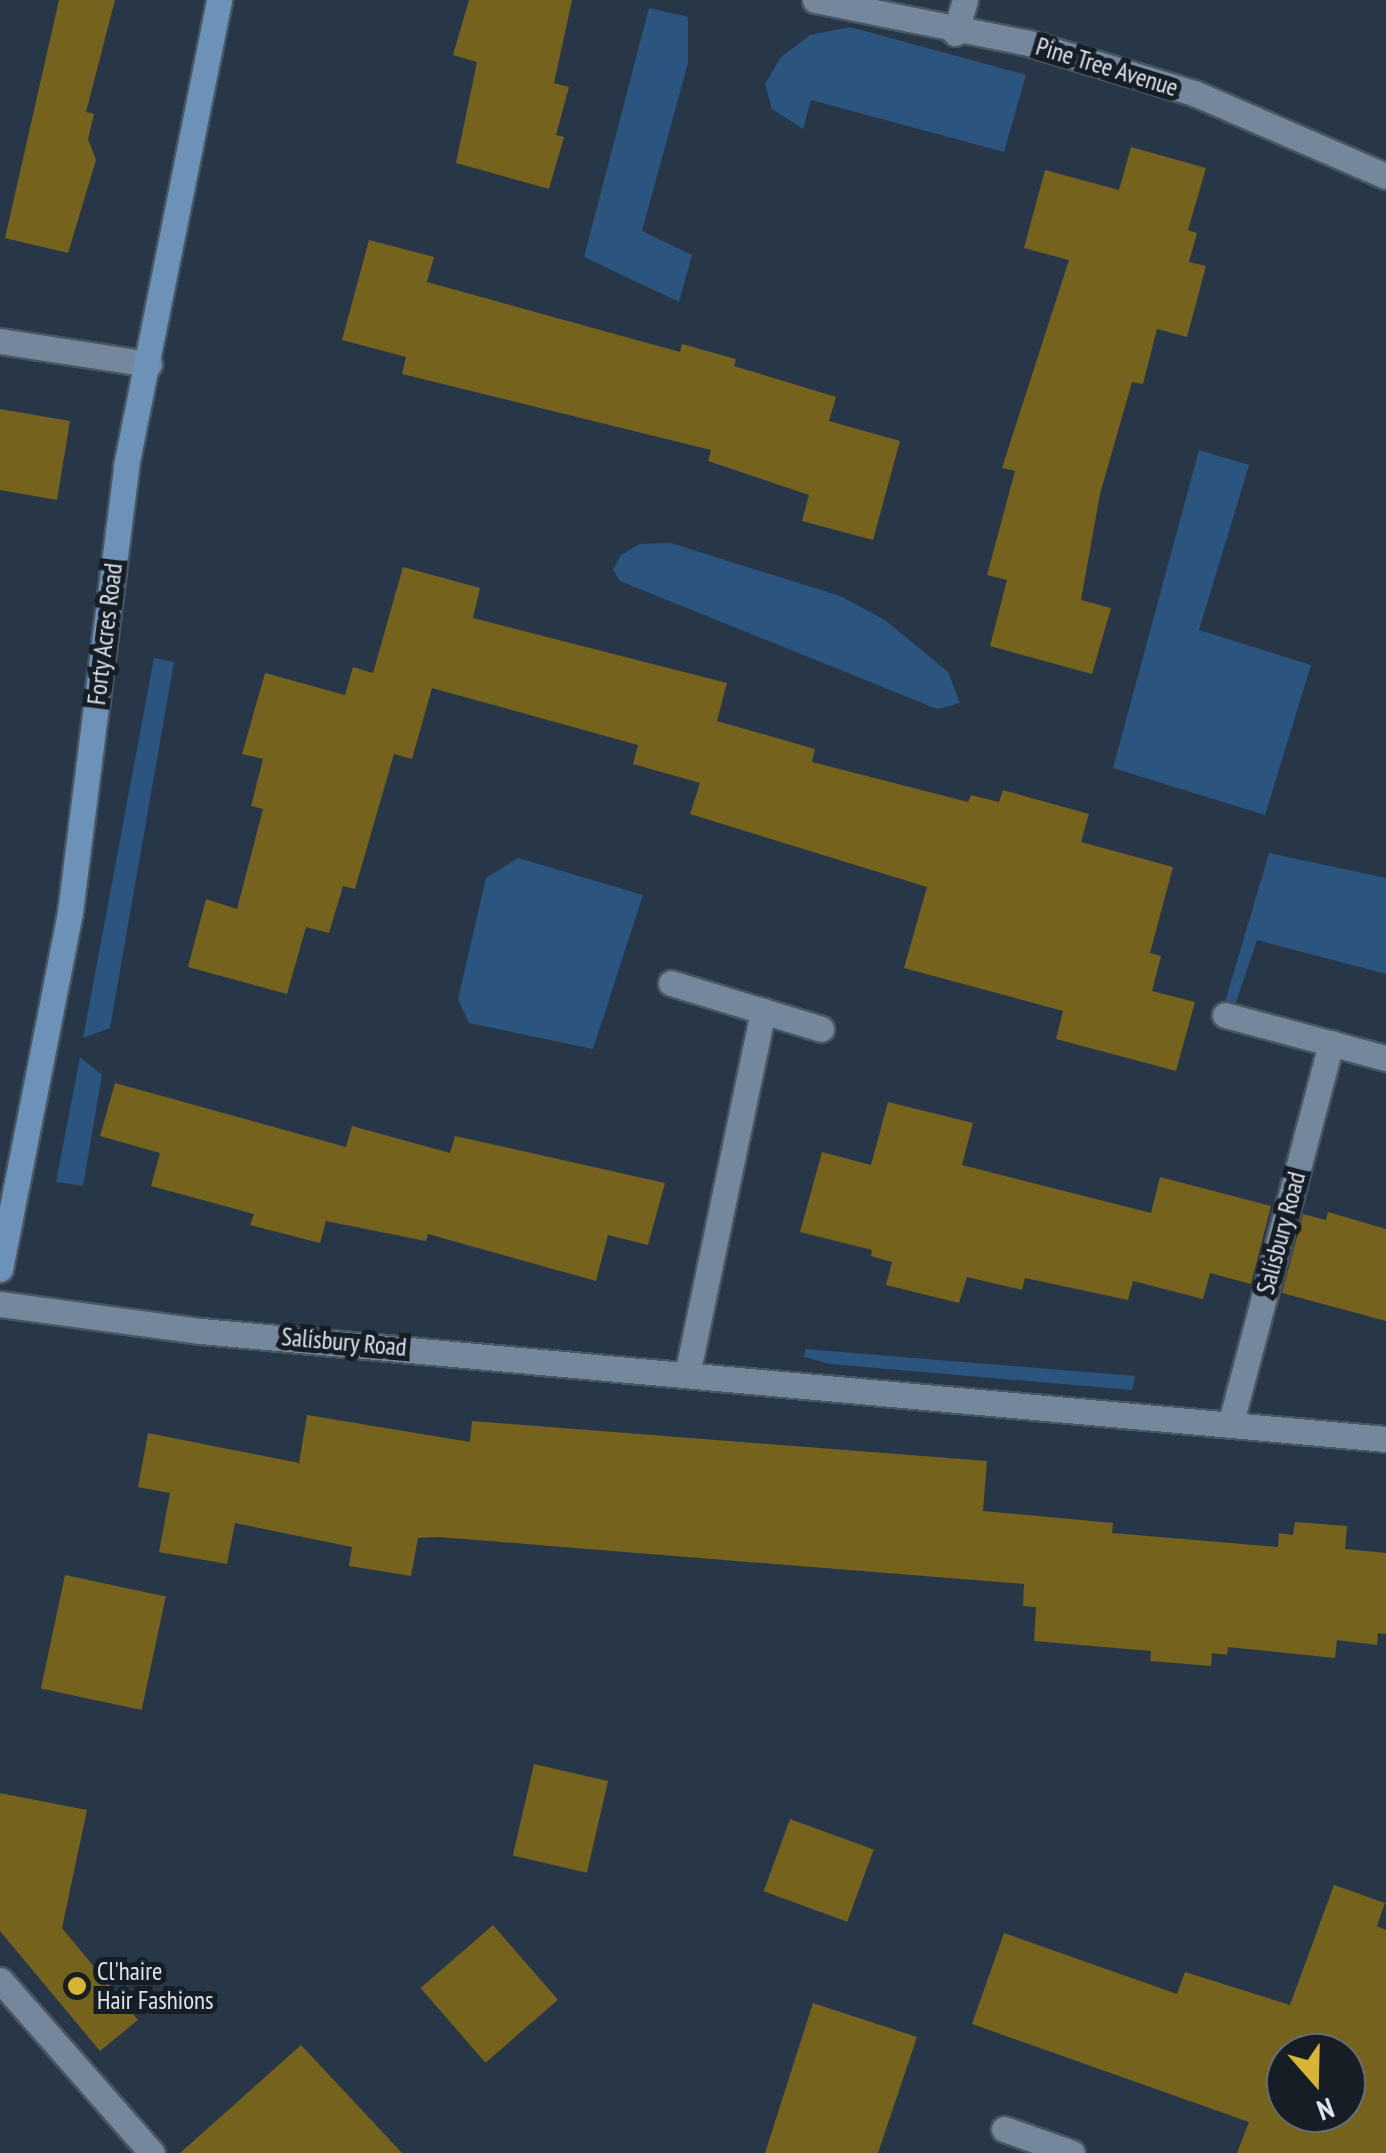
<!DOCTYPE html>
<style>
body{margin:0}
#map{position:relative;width:1386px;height:2153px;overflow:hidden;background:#273747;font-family:"PT Sans Narrow",sans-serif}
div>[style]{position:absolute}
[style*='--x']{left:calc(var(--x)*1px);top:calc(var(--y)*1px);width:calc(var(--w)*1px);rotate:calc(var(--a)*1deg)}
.green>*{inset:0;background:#2b547e}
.building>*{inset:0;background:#75621d;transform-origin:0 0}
.roads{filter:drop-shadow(2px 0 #485563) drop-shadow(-2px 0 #485563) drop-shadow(0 2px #485563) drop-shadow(0 -2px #485563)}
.street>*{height:25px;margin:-12.5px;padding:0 12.5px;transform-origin:12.5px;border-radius:12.5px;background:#75879b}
.secondary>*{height:25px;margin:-12.5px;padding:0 12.5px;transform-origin:12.5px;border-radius:12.5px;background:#6d92b8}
.dots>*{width:28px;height:28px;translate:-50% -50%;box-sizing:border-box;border:5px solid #161d25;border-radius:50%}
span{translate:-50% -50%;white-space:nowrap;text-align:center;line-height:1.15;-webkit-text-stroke:10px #161d25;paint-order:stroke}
.street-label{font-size:25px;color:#dbe4ef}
.poi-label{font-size:25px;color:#dbe4ef}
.left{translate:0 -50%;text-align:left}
.north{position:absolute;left:1266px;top:2033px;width:100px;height:100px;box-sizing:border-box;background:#161d25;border:2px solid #656d76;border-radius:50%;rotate:160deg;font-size:28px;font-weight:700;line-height:40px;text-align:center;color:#dbe4ef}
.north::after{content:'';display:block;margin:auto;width:35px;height:45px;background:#d7b434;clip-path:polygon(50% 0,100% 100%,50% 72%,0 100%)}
</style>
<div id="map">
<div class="green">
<div style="clip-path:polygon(649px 8px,688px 17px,688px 63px,642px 231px,692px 255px,679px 302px,584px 257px)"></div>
<div style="clip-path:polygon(850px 27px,1026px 75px,1004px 152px,811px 100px,803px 129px,772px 109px,765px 84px,781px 57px,810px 35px)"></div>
<div style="clip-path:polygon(1199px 450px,1249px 465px,1199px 630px,1311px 665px,1265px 815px,1113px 768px)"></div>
<div style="clip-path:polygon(671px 543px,840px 596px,885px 620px,948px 672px,960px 703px,937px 709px,620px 581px,613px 570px,621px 555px,640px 544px)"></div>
<div style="clip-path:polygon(154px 658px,174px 662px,110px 1028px,83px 1038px)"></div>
<div style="clip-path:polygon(1269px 853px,1386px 878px,1386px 974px,1257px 940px,1234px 1008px,1223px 1009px)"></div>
<div style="clip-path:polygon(518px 858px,643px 895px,593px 1049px,469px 1023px,458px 999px,486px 878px)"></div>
<div style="clip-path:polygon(80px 1057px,102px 1075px,83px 1186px,56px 1182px)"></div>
<div style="clip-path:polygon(805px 1349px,1135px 1376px,1132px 1390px,830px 1364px,804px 1357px)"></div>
</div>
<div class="building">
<div style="clip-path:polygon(59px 0,115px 0,86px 112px,94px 114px,88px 139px,96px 160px,68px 253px,5px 238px)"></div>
<div style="clip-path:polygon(469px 0,572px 0,554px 83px,569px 87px,556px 135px,564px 137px,549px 189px,456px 163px,477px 62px,453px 55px)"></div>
<div style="clip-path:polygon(1131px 147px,1206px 168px,1188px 230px,1197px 233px,1189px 262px,1206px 266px,1187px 337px,1157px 329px,1143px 384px,1132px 382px,1100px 494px,1081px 600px,1111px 608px,1092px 674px,990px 646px,1007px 580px,987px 575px,1015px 471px,1002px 468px,1069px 260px,1024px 248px,1045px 170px,1119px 190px)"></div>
<div style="clip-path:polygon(369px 240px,434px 257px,427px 282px,680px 352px,682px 344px,736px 359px,734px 366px,836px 397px,829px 421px,900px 441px,873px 540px,802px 521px,809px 495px,708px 461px,711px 450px,402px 374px,406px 357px,342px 340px)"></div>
<div style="clip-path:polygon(0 409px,70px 421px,57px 500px,0 490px)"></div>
<div style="clip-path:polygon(403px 567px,480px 588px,473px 618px,727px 683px,717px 721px,815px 749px,812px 762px,968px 802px,971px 795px,999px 802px,1003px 790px,1089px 814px,1081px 842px,1173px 867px,1150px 953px,1161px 956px,1152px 991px,1195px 1002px,1176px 1071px,1056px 1039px,1063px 1011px,904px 968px,927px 887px,690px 814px,700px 783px,633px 764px,638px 745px,432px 688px,412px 759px,394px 754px,355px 889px,343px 886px,329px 933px,306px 927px,287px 994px,188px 967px,206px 899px,237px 909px,263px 809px,251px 806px,263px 759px,242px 754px,265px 673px,345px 695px,353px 667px,373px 673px)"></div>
<div style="clip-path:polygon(115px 1083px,346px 1147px,352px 1126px,450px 1153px,455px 1136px,665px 1183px,648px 1245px,608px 1235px,596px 1281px,428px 1234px,426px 1241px,326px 1221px,320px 1243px,250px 1225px,254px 1214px,151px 1186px,160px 1153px,100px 1136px)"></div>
<div style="clip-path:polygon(888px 1102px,973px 1123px,962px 1165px,1151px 1213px,1160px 1177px,1271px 1206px,1251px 1284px,1210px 1273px,1203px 1299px,1133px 1281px,1128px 1300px,1025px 1278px,1022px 1290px,967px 1277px,959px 1303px,886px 1285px,892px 1262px,871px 1256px,872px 1250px,800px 1232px,822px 1152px,871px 1165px)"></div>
<div style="clip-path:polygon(1328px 1212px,1386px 1229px,1386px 1321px,1282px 1293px,1303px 1214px,1326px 1220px)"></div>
<div style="clip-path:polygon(307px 1415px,470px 1442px,472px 1421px,987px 1461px,983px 1511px,1113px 1523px,1112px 1533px,1278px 1547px,1279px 1533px,1293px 1535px,1295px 1522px,1347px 1526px,1345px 1549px,1386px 1553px,1386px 1634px,1378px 1633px,1377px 1645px,1337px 1640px,1335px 1658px,1228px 1647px,1227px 1655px,1212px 1653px,1211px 1666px,1150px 1661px,1151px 1651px,1034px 1641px,1036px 1607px,1023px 1606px,1024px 1584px,438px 1537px,418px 1538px,411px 1576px,349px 1566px,352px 1547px,235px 1523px,227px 1564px,159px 1552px,170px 1493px,138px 1487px,148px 1433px,299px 1463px)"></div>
<div style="left:65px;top:1575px;width:103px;height:116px;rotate:12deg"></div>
<div style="left:534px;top:1764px;width:76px;height:94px;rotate:13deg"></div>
<div style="clip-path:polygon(0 1793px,87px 1810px,62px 1928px,138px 2020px,100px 2051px,0 1931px)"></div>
<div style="left:790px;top:1819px;width:89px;height:77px;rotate:20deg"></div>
<div style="clip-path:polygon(evenodd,1334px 1885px,1385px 1903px,1377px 1926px,1386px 1930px,1386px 2153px,1237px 2153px,1249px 2122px,972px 2024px,1004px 1933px,1177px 1994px,1185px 1972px,1290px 2005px,1334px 1885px,1286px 2053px,1346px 2053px,1346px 2113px,1286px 2113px,1286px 2053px)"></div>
<div style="left:493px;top:1925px;width:99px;height:96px;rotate:49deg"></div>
<div style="clip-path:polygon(813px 2003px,917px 2037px,878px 2153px,765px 2153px)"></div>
<div style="clip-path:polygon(301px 2045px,402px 2153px,180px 2153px)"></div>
</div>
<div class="roads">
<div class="street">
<div style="--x:815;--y:0;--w:218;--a:11.4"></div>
<div style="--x:1029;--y:43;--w:172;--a:16.9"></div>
<div style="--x:1194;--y:93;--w:209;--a:23.4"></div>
<div style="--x:955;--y:33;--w:34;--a:-73"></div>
<div style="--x:0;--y:341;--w:151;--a:8.8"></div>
<div style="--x:671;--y:983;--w:157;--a:17"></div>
<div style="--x:1225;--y:1015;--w:167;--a:15"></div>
<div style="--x:0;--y:1304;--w:203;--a:7.7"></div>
<div style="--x:201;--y:1331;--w:1190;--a:5.21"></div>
<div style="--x:688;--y:1370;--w:367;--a:-78.2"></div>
<div style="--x:1231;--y:1422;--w:392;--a:-75.2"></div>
<div style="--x:0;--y:1980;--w:230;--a:48.7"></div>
<div style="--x:1004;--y:2129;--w:72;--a:19.4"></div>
</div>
<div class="secondary">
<div style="--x:0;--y:1269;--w:364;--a:-78.9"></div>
<div style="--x:70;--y:912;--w:450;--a:-82.8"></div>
<div style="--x:126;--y:466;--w:475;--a:-78.7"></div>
</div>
</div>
<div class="dots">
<div style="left:77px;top:1986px;background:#d7b434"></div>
</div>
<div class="street-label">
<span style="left:1107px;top:67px;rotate:17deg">Pine Tree Avenue</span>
<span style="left:105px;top:634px;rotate:-83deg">Forty Acres Road</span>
<span style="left:1281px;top:1233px;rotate:-75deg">Salisbury Road</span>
<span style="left:344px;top:1342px;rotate:5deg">Salisbury Road</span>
</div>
<div class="poi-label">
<span class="left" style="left:97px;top:1986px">Cl'haire<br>Hair Fashions</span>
</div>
<div class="north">N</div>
</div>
